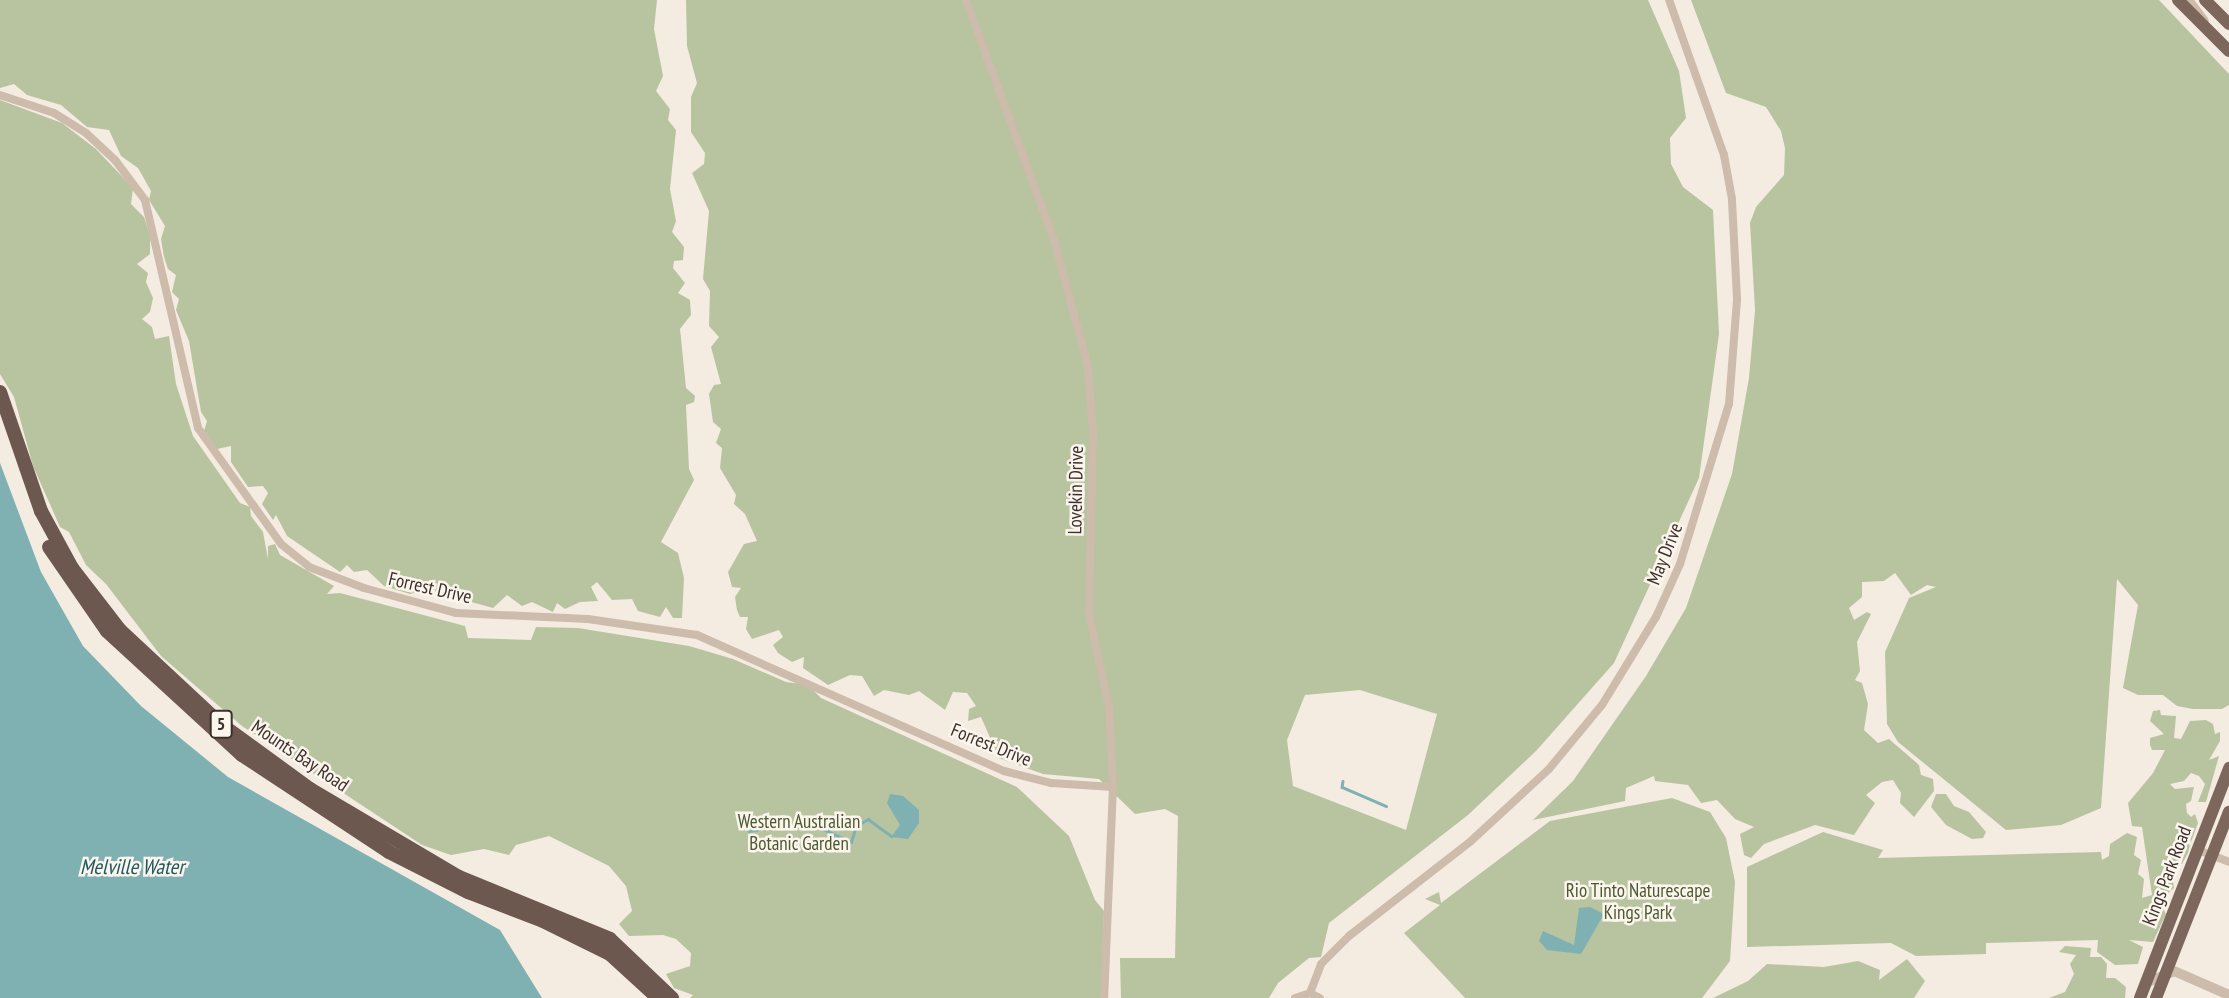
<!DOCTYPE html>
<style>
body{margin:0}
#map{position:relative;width:2229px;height:998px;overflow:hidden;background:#f4ebe1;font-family:"PT Sans Narrow",sans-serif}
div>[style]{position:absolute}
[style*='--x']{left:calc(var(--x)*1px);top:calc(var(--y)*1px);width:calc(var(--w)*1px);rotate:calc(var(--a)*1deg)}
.green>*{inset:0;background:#b8c4a0}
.water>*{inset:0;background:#7fb0b2}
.stream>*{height:2.5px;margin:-1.25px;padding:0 1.25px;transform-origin:1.25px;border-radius:1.25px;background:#7fb0b2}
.minor>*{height:8px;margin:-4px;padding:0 4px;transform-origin:4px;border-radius:4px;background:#cdbbac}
.tertiary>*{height:10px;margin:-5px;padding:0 5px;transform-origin:5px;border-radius:5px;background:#cdbbac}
.primary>*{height:12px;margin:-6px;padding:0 6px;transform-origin:6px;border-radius:6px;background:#7d675c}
.trunk>*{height:14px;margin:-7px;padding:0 7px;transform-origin:7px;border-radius:7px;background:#6c584f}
span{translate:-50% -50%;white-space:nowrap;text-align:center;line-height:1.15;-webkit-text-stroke:5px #fbf5ee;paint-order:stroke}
.shield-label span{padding:2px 5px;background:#fbf5ee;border:2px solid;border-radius:5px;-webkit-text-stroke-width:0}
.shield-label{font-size:18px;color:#3b302b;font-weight:700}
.street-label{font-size:19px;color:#3b302b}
.park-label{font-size:19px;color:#4a5a2e}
.water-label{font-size:21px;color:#1f5a5e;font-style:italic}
</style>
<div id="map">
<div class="green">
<div style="clip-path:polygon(0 0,657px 0,654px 29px,663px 76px,656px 91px,670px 109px,668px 120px,676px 130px,670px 189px,676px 221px,672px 232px,684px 247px,683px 260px,674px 261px,673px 268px,685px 283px,678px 293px,690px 300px,691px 315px,680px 329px,686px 388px,695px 396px,694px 402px,686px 405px,689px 469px,694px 480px,661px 542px,678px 553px,684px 578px,682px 618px,673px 618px,666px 607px,660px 617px,638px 611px,632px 599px,612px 600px,597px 582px,591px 587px,598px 601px,580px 602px,565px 609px,557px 603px,553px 612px,532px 602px,522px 606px,507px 595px,493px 608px,464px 600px,445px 600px,432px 588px,410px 594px,384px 586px,367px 570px,354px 572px,347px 565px,340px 572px,287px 536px,276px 515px,273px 520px,262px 504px,268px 493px,263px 486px,248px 487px,231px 462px,231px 446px,217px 449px,204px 431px,207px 421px,201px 412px,189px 341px,176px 310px,179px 299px,172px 292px,176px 275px,168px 269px,164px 257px,161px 239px,165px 226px,149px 200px,151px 191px,138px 168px,121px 156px,109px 130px,87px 127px,61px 105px,27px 95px,14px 84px,0 88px)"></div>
<div style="clip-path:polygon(evenodd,686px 0,1648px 0,1679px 71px,1686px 118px,1670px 138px,1671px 164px,1683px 187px,1713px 210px,1719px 334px,1699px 478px,1614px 663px,1536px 751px,1468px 815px,1329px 923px,1321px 957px,1309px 958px,1278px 983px,1269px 998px,1121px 998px,1120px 958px,1175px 958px,1178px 816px,1165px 809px,1135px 814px,1099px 779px,1043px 774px,999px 758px,981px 717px,968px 721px,969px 709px,976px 706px,967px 693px,953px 692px,945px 710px,919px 691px,909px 695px,884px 690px,874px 696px,862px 676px,850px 675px,828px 685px,803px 668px,804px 657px,792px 662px,778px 653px,773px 645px,783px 637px,779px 630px,752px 639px,746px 629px,748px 617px,740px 617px,737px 610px,735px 597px,741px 588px,732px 587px,728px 572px,744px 544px,757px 541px,745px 514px,734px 504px,736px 495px,720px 468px,722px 448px,716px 443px,721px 429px,713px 422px,709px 394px,714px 385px,721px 384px,711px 347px,719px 337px,709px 326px,710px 291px,703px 279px,709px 211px,692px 173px,704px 164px,705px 153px,691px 132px,691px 97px,697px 83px,687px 46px,686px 0,1360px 690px,1437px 714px,1406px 830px,1293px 786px,1287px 740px,1305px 695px,1360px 690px)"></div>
<div style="clip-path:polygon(1691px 0,2159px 0,2229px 74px,2229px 705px,2222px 709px,2193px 709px,2177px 706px,2163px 695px,2138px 695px,2123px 688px,2138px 605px,2117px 579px,2101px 808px,2061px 825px,2006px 830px,1898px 742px,1887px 724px,1885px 652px,1909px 598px,1936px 587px,1927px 585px,1911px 595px,1895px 573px,1884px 581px,1862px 582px,1862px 597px,1849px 608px,1854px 620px,1867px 612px,1871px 614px,1857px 642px,1860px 671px,1855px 680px,1862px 683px,1868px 704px,1864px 730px,1878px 743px,1889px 739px,1919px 765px,1921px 775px,1933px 779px,1934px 791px,1914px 817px,1900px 803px,1901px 793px,1893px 780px,1882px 782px,1866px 795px,1875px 803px,1854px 835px,1815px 825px,1764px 844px,1751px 858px,1744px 855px,1740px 834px,1754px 827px,1735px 819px,1717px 800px,1701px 803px,1688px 785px,1655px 781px,1654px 776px,1626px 788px,1625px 801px,1533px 820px,1573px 781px,1646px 676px,1686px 608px,1732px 474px,1749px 378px,1755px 310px,1750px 223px,1756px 207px,1784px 175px,1785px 148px,1781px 131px,1766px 107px,1726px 93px)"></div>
<div style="clip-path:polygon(0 100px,62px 123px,96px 149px,133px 188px,131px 204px,144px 217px,150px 236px,150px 254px,137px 264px,148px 273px,146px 282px,153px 298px,150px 312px,142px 319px,152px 327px,155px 339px,169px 336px,176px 384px,193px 436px,240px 503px,250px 507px,251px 516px,263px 532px,268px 559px,268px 546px,275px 544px,280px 555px,334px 586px,327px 594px,340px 593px,465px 626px,468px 638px,531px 640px,536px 627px,578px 628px,689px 646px,733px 659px,786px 682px,808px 685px,821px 698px,1017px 787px,1069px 836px,1095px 900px,1104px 911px,1101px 998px,690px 998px,693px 995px,674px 988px,666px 974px,690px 966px,691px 953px,676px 939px,663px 935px,629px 936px,619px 924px,632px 911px,626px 886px,609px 866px,549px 836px,516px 845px,509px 855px,484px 849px,451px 855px,422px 845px,242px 726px,161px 656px,106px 584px,86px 565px,69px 532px,60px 527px,33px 466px,14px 397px,0 374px)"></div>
<div style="clip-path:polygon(2160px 710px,2161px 715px,2176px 716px,2174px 738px,2181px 739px,2190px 721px,2206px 720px,2213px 724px,2215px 734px,2220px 732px,2220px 741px,2209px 760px,2219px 756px,2206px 802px,2198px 802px,2205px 784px,2199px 776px,2191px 773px,2184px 781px,2170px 784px,2175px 789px,2194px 787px,2191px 801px,2186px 804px,2187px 813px,2191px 817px,2195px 814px,2198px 823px,2191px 842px,2188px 831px,2181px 840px,2190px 845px,2188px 853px,2182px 864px,2177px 861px,2171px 866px,2174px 888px,2166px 895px,2168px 906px,2162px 907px,2166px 914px,2153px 942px,2129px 940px,2143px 947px,2138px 964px,2115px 965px,2097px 952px,2098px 940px,1986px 943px,1986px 954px,1916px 956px,1891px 943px,1747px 947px,1747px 867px,1823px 832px,1883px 850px,1878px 858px,2101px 852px,2102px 860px,2109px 856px,2110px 844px,2127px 833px,2137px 837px,2134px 855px,2141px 860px,2138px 874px,2144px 879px,2142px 898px,2152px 895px,2142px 827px,2132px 826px,2128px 803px,2153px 773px,2165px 750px,2152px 750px,2150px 745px,2150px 738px,2164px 734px,2150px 721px,2153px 711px)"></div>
<div style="clip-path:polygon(1936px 794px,1946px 794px,1954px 806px,1969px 812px,1986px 832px,1983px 838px,1972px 839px,1946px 825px,1931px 807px)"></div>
<div style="clip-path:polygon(1672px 798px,1710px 812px,1726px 838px,1735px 882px,1730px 961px,1702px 998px,1465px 998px,1404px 933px,1440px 905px,1425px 899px,1439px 892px,1441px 903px,1550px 821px)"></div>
<div style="clip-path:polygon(2065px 946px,2091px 948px,2090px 957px,2101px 957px,2107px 964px,2106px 978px,2115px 978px,2126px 987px,2125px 998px,2049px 998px,2065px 992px,2074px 974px,2070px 964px,2076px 955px,2059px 952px)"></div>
<div style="clip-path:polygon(1907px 959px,1925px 981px,1914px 998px,1713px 998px,1748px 981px,1767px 964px,1824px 967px,1858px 961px,1880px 970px,1879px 980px)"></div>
</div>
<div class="water">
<div style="clip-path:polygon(0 463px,41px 572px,83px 646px,141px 706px,228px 777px,500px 930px,542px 998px,0 998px)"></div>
<div style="clip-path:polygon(890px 794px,903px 796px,919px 810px,919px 823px,908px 839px,891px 837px,900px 825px,887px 803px)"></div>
<div style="clip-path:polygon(1590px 907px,1604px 914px,1581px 954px,1547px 950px,1539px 941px,1543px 931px,1574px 945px,1579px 908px)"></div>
</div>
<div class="stream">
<div style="--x:1343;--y:781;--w:6;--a:99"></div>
<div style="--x:1342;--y:787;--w:48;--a:23.4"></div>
<div style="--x:792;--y:828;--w:13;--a:-18"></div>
<div style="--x:821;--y:828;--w:33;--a:25"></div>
<div style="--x:851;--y:842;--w:17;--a:-73"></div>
<div style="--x:856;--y:826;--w:14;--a:-30"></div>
<div style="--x:868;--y:819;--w:29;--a:36"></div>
<div style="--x:749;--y:831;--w:10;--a:-11"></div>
</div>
<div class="minor">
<div style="--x:966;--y:0;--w:259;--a:69.9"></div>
<div style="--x:1055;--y:243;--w:129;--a:75.2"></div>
<div style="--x:1088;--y:368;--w:62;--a:85.4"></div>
<div style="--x:1093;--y:430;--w:185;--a:91.2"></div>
<div style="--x:1089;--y:615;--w:94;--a:77.7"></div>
<div style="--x:1109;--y:707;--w:80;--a:87.1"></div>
<div style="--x:1113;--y:787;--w:211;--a:92.4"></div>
<div style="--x:0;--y:95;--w:57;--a:18.4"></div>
<div style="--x:54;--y:113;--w:38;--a:32"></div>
<div style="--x:86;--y:133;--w:40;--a:43"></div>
<div style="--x:115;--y:160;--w:50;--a:53.1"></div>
<div style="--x:145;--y:200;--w:234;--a:76.9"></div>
<div style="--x:198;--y:428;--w:143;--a:54.4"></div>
<div style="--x:281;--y:544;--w:36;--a:39"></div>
<div style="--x:309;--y:567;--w:59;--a:20.9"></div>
<div style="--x:364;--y:588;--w:95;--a:15.2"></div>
<div style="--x:456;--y:613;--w:132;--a:2.6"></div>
<div style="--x:588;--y:619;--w:110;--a:8.4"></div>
<div style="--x:697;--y:635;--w:336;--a:23.9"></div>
<div style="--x:1004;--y:771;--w:49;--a:14.3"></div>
<div style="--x:1051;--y:783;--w:62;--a:3.7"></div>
<div style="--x:2198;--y:850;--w:33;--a:21"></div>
<div style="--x:1310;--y:993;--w:31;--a:-69"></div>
<div style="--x:1321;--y:964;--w:40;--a:-45"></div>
<div style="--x:1349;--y:936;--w:155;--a:-37.9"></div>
<div style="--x:1471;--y:841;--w:106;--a:-42.7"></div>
<div style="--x:1549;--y:769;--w:83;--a:-50.4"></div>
<div style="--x:1602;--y:705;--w:103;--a:-58.5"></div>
<div style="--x:1656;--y:617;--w:58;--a:-65.6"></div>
<div style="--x:1680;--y:564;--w:167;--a:-73"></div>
<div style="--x:1729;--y:404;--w:105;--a:-85.6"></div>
<div style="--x:1737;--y:299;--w:100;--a:-92.9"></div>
<div style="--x:1732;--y:199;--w:45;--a:-100.3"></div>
<div style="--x:1724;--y:155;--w:164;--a:-109.5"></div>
<div style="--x:1295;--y:998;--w:16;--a:-18"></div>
<div style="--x:1310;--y:993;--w:11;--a:27"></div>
</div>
<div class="tertiary">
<div style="--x:2188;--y:0;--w:26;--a:53"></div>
<div style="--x:2146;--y:983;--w:30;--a:-23"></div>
<div style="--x:2174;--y:971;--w:60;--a:23.6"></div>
</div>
<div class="primary">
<div style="--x:2178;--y:0;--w:72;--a:45"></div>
<div style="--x:2205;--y:0;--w:34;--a:45"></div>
<div style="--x:2140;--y:998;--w:247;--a:-68.8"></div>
<div style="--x:2156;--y:998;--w:200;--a:-68.6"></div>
</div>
<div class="trunk">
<div style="--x:0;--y:392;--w:126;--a:71"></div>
<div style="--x:41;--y:511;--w:65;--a:61.5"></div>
<div style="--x:72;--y:568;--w:78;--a:52.3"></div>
<div style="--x:120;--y:630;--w:139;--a:43"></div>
<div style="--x:222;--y:725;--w:109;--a:36"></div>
<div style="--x:310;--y:789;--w:173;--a:30.6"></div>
<div style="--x:459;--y:877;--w:163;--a:22.3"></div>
<div style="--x:610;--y:939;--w:86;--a:43.6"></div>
<div style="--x:49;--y:547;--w:102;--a:55.4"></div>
<div style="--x:107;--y:631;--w:183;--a:42.6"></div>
<div style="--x:242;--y:755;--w:176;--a:33.4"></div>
<div style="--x:389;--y:852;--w:89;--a:26.9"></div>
<div style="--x:468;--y:892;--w:80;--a:21.1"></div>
<div style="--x:543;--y:921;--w:75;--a:26.2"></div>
<div style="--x:610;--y:954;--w:65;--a:42.5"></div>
</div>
<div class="shield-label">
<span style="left:221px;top:724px">5</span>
</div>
<div class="street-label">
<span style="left:1076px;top:490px;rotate:-89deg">Lovekin Drive</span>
<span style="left:1665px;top:554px;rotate:-68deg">May Drive</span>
<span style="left:430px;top:588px;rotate:13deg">Forrest Drive</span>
<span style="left:991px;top:745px;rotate:22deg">Forrest Drive</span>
<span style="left:300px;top:756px;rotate:34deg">Mounts Bay Road</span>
<span style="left:2167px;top:876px;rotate:-69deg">Kings Park Road</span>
</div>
<div class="park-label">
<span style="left:799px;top:833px">Western Australian<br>Botanic Garden</span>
<span style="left:1638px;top:902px">Rio Tinto Naturescape<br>Kings Park</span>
</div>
<div class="water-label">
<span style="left:132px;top:867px">Melville Water</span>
</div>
</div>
